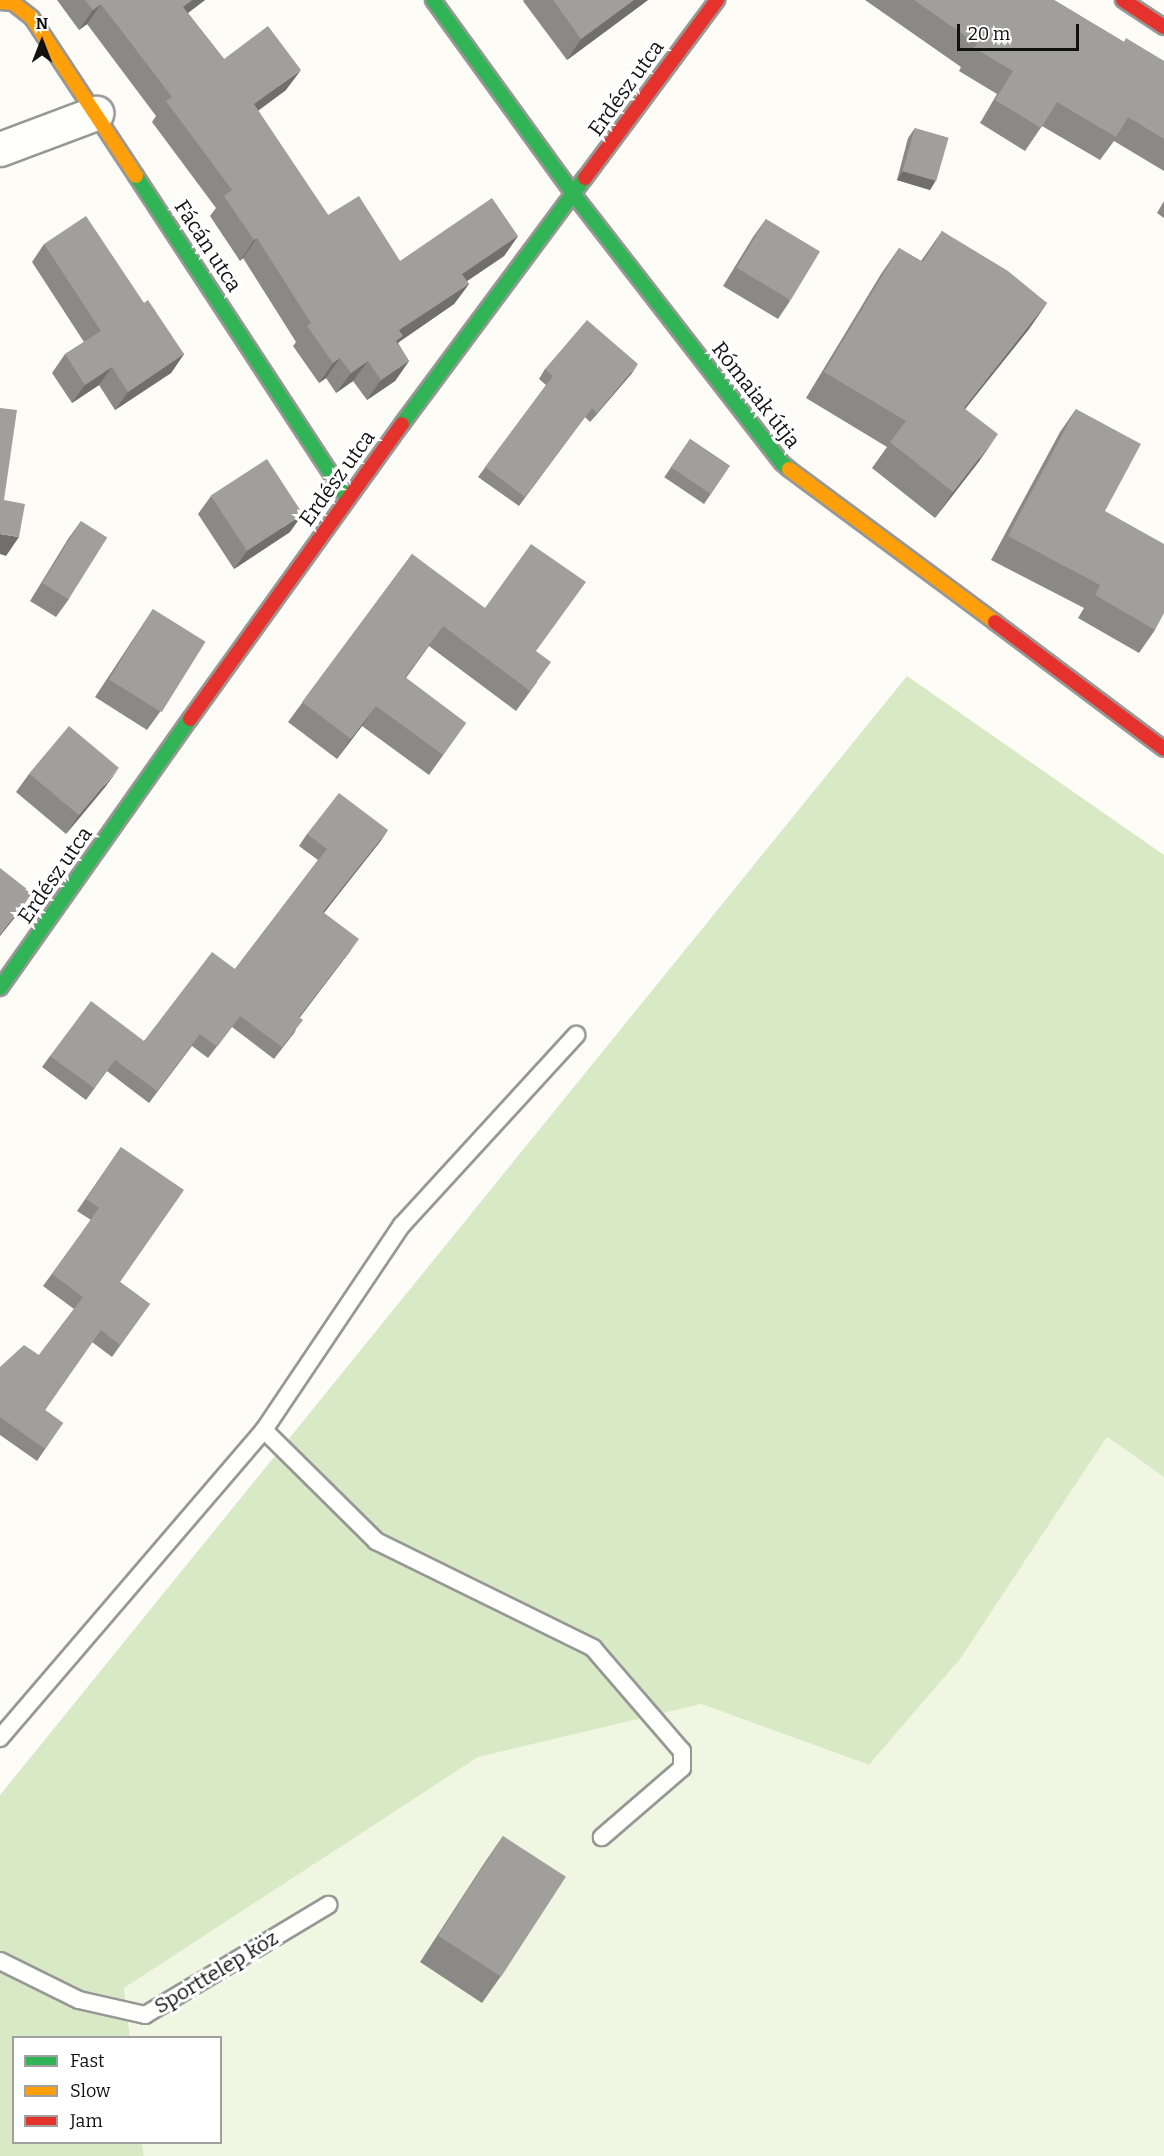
<!DOCTYPE html>
<meta charset="utf-8">
<style>
body{margin:0}
#map{position:relative;width:1164px;height:2156px;overflow:hidden;background:#fdfcf7;font-family:Bitter,serif}
div>[style]{position:absolute}
[style*='--x']{left:calc(var(--x)*1px);top:calc(var(--y)*1px);width:calc(var(--w)*1px);rotate:calc(var(--a)*1deg)}
.forest>*{inset:0;background:#d8eac5}
.pitch>*{inset:0;background:#f0f6e1}
.roads{filter:drop-shadow(2px 0 #979795) drop-shadow(-2px 0 #979795) drop-shadow(0 2px #979795) drop-shadow(0 -2px #979795)}
.lane>*{height:16px;margin:-8px;padding:0 8px;transform-origin:8px;border-radius:8px;background:#fffffe}
.street>*{height:33px;margin:-16.5px;padding:0 16.5px;transform-origin:16.5px;border-radius:16.5px;background:#fffffe}
.fast>*{height:14px;margin:-7px;padding:0 7px;transform-origin:7px;border-radius:7px;background:#30b455}
.slow>*{height:14px;margin:-7px;padding:0 7px;transform-origin:7px;border-radius:7px;background:#ff9f0a}
.jam>*{height:14px;margin:-7px;padding:0 7px;transform-origin:7px;border-radius:7px;background:#e5322d}
.wall>*{inset:0;background:#8a8986;transform-origin:0 0}
.shaded-wall>*{inset:0;background:#716f6d}
.building>*{inset:0;background:#a19f9c;transform-origin:0 0}
span{translate:-50% -50%;white-space:nowrap;text-align:center;line-height:1.15;-webkit-text-stroke:6px #fff;paint-order:stroke}
.street-label{font-size:21px;color:#111}
.legend{position:absolute;left:12px;top:2036px;width:210px;height:108px;box-sizing:border-box;background:#fff;border:2px solid #a0a0a0;margin:0;padding:8px 10px;list-style:none;font-size:18px;color:#111}
.legend li{display:flex;align-items:center;gap:12px;height:30px}
.legend b{width:30px;border:2px solid #a0a0a0}
.north{position:absolute;left:12px;top:12px;width:60px;height:60px;-webkit-text-stroke:4px #fff;paint-order:stroke;rotate:0deg;font-size:16px;font-weight:700;line-height:24px;text-align:center;color:#111}
.north::after{content:'';display:block;margin:auto;width:21px;height:27px;background:#111;clip-path:polygon(50% 0,100% 100%,50% 72%,0 100%)}
.scale{position:absolute;left:957px;top:24px;width:122px;height:27px;box-sizing:border-box;border:3px solid #111;border-top:0;padding-left:8px;font-size:18px;line-height:21px;white-space:nowrap;color:#111;-webkit-text-stroke:4px #fff;paint-order:stroke}
</style>
<div id="map">
<div class="forest">
<div style="clip-path:polygon(907px 676px,1164px 855px,1164px 1477px,1107px 1437px,961px 1658px,869px 1765px,701px 1704px,124px 1988px,130px 2037px,14px 2038px,14px 2142px,142px 2143px,144px 2156px,0 2156px,0 1795px)"></div>
</div>
<div class="pitch">
<div style="clip-path:polygon(1107px 1437px,1164px 1477px,1164px 2156px,144px 2156px,142px 2143px,220px 2142px,220px 2038px,130px 2037px,124px 1988px,478px 1757px,701px 1704px,869px 1765px,961px 1658px)"></div>
</div>
<div class="roads">
<div class="lane">
<div style="--x:264;--y:1430;--w:158;--a:44.7"></div>
<div style="--x:376;--y:1541;--w:242;--a:26.2"></div>
<div style="--x:593;--y:1648;--w:136;--a:49.2"></div>
<div style="--x:682;--y:1751;--w:17;--a:90"></div>
<div style="--x:682;--y:1768;--w:106;--a:139.2"></div>
<div style="--x:0;--y:1738;--w:406;--a:-49.4"></div>
<div style="--x:264;--y:1430;--w:247;--a:-56.1"></div>
<div style="--x:402;--y:1225;--w:258;--a:-47.5"></div>
<div style="--x:0;--y:1961;--w:88;--a:26.3"></div>
<div style="--x:79;--y:2000;--w:68;--a:12.8"></div>
<div style="--x:145;--y:2015;--w:214;--a:-31"></div>
</div>
<div class="street">
<div style="--x:0;--y:149;--w:103;--a:-20.6"></div>
</div>
<div class="fast">
<div style="--x:433;--y:0;--w:241;--a:54.1"></div>
<div style="--x:574;--y:195;--w:339;--a:52.2"></div>
<div style="--x:782;--y:463;--w:9;--a:41"></div>
<div style="--x:136;--y:176;--w:385;--a:56.8"></div>
<div style="--x:402;--y:424;--w:307;--a:-53.4"></div>
<div style="--x:0;--y:988;--w:329;--a:-54.8"></div>
</div>
<div class="slow">
<div style="--x:0;--y:2;--w:13;--a:4"></div>
<div style="--x:13;--y:3;--w:24;--a:38"></div>
<div style="--x:32;--y:18;--w:189;--a:56.6"></div>
<div style="--x:789;--y:469;--w:257;--a:36.6"></div>
</div>
<div class="jam">
<div style="--x:1123;--y:0;--w:49;--a:33.4"></div>
<div style="--x:585;--y:178;--w:222;--a:-53.4"></div>
<div style="--x:995;--y:622;--w:211;--a:36.9"></div>
<div style="--x:190;--y:719;--w:363;--a:-54.3"></div>
</div>
</div>
<div class="wall">
<div style="clip-path:polygon(57px 0,205px 0,188px 13px,224px 59px,286px 90px,258px 111px,328px 215px,400px 261px,518px 236px,504px 256px,467px 281px,469px 284px,454px 304px,399px 342px,398px 343px,409px 361px,395px 381px,367px 400px,353px 381px,336px 393px,326px 378px,319px 383px,293px 346px,296px 342px,243px 258px,240px 261px,210px 216px,216px 208px,152px 122px,156px 116px,87px 24px,79px 30px)"></div>
<div style="clip-path:polygon(524px 0,648px 0,567px 60px,523px 1px)"></div>
<div style="clip-path:polygon(865px 0,1054px 0,1124px 42px,1164px 61px,1164px 171px,1114px 141px,1100px 160px,1042px 126px,1025px 151px,980px 123px,997px 94px,959px 71px,961px 67px)"></div>
<div style="clip-path:polygon(915px 128px,936px 180px,930px 190px,897px 180px,908px 138px)"></div>
<div style="clip-path:polygon(1164px 201px,1164px 218px,1157px 213px)"></div>
<div style="clip-path:polygon(766px 219px,790px 301px,778px 319px,723px 286px,753px 237px)"></div>
<div style="clip-path:polygon(942px 231px,1047px 303px,1029px 329px,965px 409px,980px 460px,935px 518px,872px 468px,887px 447px,806px 398px,881px 274px,899px 248px,921px 261px)"></div>
<div style="clip-path:polygon(44px 244px,144px 303px,184px 354px,171px 373px,115px 410px,99px 385px,72px 403px,52px 373px,65px 354px,84px 342px,32px 262px)"></div>
<div style="clip-path:polygon(545px 369px,632px 373px,590px 422px,585px 417px,519px 506px,478px 477px,546px 385px,539px 379px)"></div>
<div style="clip-path:polygon(1076px 409px,1105px 511px,1155px 630px,1139px 653px,1078px 618px,1084px 608px,991px 560px,1060px 432px)"></div>
<div style="left:690px;top:439px;width:48px;height:46px;rotate:34deg"></div>
<div style="clip-path:polygon(211px 496px,290px 532px,234px 569px,198px 514px)"></div>
<div style="clip-path:polygon(81px 521px,69px 599px,56px 617px,30px 601px,68px 539px)"></div>
<div style="clip-path:polygon(412px 554px,536px 651px,537px 682px,516px 711px,429px 646px,406px 678px,466px 723px,429px 775px,362px 726px,337px 759px,288px 722px)"></div>
<div style="clip-path:polygon(153px 609px,160px 712px,147px 730px,95px 697px)"></div>
<div style="clip-path:polygon(29px 774px,106px 786px,66px 834px,16px 792px)"></div>
<div style="clip-path:polygon(388px 830px,324px 913px,351px 950px,299px 1018px,295px 1032px,274px 1059px,232px 1027px,208px 1058px,192px 1046px,149px 1103px,107px 1071px,86px 1100px,42px 1067px,50px 1056px,144px 1041px,235px 969px,318px 860px,299px 846px,307px 834px)"></div>
<div style="clip-path:polygon(121px 1147px,120px 1282px,150px 1304px,112px 1357px,92px 1342px,45px 1410px,63px 1423px,37px 1461px,0 1435px,0 1367px,39px 1355px,74px 1309px,43px 1286px,91px 1220px,77px 1211px)"></div>
<div style="clip-path:polygon(503px 1836px,501px 1976px,482px 2003px,420px 1962px,485px 1862px)"></div>
</div>
<div class="shaded-wall">
<div style="clip-path:polygon(192px 0,205px 0,169px 27px,183px 7px)"></div>
<div style="clip-path:polygon(634px 0,648px 0,567px 60px,581px 39px)"></div>
<div style="clip-path:polygon(101px 4px,87px 24px,79px 30px,93px 10px)"></div>
<div style="clip-path:polygon(301px 70px,286px 90px,239px 124px,254px 104px)"></div>
<div style="clip-path:polygon(903px 171px,936px 180px,930px 190px,897px 180px)"></div>
<div style="clip-path:polygon(518px 236px,504px 256px,448px 294px,462px 274px)"></div>
<div style="clip-path:polygon(257px 238px,243px 258px,240px 261px,254px 240px)"></div>
<div style="clip-path:polygon(469px 284px,454px 304px,399px 342px,389px 356px,399px 330px)"></div>
<div style="clip-path:polygon(1047px 303px,1029px 329px,945px 434px,964px 408px)"></div>
<div style="clip-path:polygon(184px 354px,171px 373px,115px 410px,128px 392px)"></div>
<div style="clip-path:polygon(340px 358px,326px 378px,319px 383px,333px 363px)"></div>
<div style="clip-path:polygon(368px 361px,353px 381px,336px 393px,351px 373px)"></div>
<div style="clip-path:polygon(409px 361px,395px 381px,367px 400px,381px 380px)"></div>
<div style="clip-path:polygon(638px 364px,632px 373px,590px 422px,597px 413px)"></div>
<div style="clip-path:polygon(112px 367px,99px 385px,72px 403px,85px 385px)"></div>
<div style="clip-path:polygon(998px 434px,980px 460px,935px 518px,953px 492px)"></div>
<div style="clip-path:polygon(303px 514px,290px 532px,234px 569px,247px 551px)"></div>
<div style="clip-path:polygon(0 534px,19px 537px,6px 556px,0 554px)"></div>
<div style="clip-path:polygon(376px 706px,362px 726px,337px 759px,351px 739px)"></div>
<div style="clip-path:polygon(119px 768px,106px 786px,66px 834px,79px 815px)"></div>
<div style="clip-path:polygon(388px 830px,380px 842px,315px 924px,323px 912px)"></div>
<div style="clip-path:polygon(32px 893px,16px 916px,0 936px,0 934px)"></div>
<div style="clip-path:polygon(359px 939px,351px 950px,291px 1029px,299px 1017px)"></div>
</div>
<div class="building">
<div style="clip-path:polygon(85px 0,192px 0,183px 7px,224px 59px,268px 26px,301px 70px,254px 104px,328px 215px,359px 196px,400px 261px,492px 198px,518px 236px,462px 274px,469px 284px,399px 330px,403px 336px,396px 341px,409px 361px,381px 380px,368px 361px,351px 373px,340px 358px,333px 363px,307px 326px,311px 323px,257px 238px,254px 240px,224px 196px,232px 190px,166px 101px,172px 97px,101px 4px,93px 10px)"></div>
<div style="clip-path:polygon(553px 0,634px 0,581px 39px)"></div>
<div style="clip-path:polygon(914px 0,1054px 0,1124px 42px,1126px 38px,1164px 61px,1164px 139px,1128px 117px,1116px 137px,1057px 102px,1041px 128px,995px 100px,1013px 71px,974px 48px,977px 44px)"></div>
<div style="left:915px;top:128px;width:35px;height:45px;rotate:16deg"></div>
<div style="clip-path:polygon(86px 216px,144px 303px,148px 300px,184px 354px,128px 392px,112px 367px,85px 385px,65px 354px,101px 331px,44px 244px)"></div>
<div style="left:766px;top:219px;width:63px;height:57px;rotate:31deg"></div>
<div style="clip-path:polygon(942px 231px,1008px 271px,1047px 303px,964px 408px,998px 434px,953px 492px,890px 442px,906px 421px,824px 372px,899px 248px,923px 262px)"></div>
<div style="clip-path:polygon(587px 320px,638px 364px,597px 413px,592px 408px,525px 497px,485px 467px,553px 376px,545px 369px)"></div>
<div style="clip-path:polygon(0 408px,17px 410px,4px 500px,25px 504px,19px 537px,0 534px)"></div>
<div style="clip-path:polygon(1076px 409px,1141px 444px,1105px 511px,1164px 544px,1164px 613px,1155px 630px,1095px 595px,1100px 585px,1008px 536px)"></div>
<div style="left:690px;top:439px;width:48px;height:34px;rotate:34deg"></div>
<div style="left:267px;top:459px;width:66px;height:67px;rotate:57deg"></div>
<div style="left:81px;top:521px;width:31px;height:73px;rotate:32deg"></div>
<div style="clip-path:polygon(531px 544px,586px 582px,536px 651px,551px 662px,530px 691px,443px 626px,405px 677px,466px 723px,443px 755px,376px 706px,351px 739px,302px 702px,412px 554px,485px 608px)"></div>
<div style="left:153px;top:609px;width:62px;height:83px;rotate:32deg"></div>
<div style="left:69px;top:726px;width:65px;height:62px;rotate:40deg"></div>
<div style="clip-path:polygon(339px 793px,388px 830px,323px 912px,359px 939px,299px 1017px,303px 1020px,282px 1047px,240px 1016px,217px 1047px,200px 1034px,157px 1091px,115px 1060px,94px 1088px,50px 1056px,91px 1001px,144px 1041px,212px 952px,235px 969px,327px 849px,307px 834px)"></div>
<div style="clip-path:polygon(0 868px,32px 893px,0 934px)"></div>
<div style="clip-path:polygon(121px 1147px,184px 1190px,120px 1282px,150px 1304px,120px 1345px,101px 1330px,45px 1410px,63px 1423px,45px 1449px,0 1417px,0 1367px,24px 1345px,39px 1355px,83px 1297px,52px 1274px,99px 1208px,86px 1199px)"></div>
<div style="left:503px;top:1836px;width:75px;height:119px;rotate:33deg"></div>
</div>
<div class="street-label">
<span style="left:626px;top:88px;rotate:-54deg">Erdész utca</span>
<span style="left:208px;top:246px;rotate:57deg">Fácán utca</span>
<span style="left:756px;top:395px;rotate:52deg">Rómaiak útja</span>
<span style="left:337px;top:478px;rotate:-54deg">Erdész utca</span>
<span style="left:55px;top:875px;rotate:-55deg">Erdész utca</span>
<span style="left:216px;top:1972px;rotate:-31deg">Sporttelep köz</span>
</div>
<ul class="legend">
<li><b style="height:8px;background:#30b455"></b>Fast</li>
<li><b style="height:8px;background:#ff9f0a"></b>Slow</li>
<li><b style="height:8px;background:#e5322d"></b>Jam</li>
</ul>
<div class="north">N</div>
<div class="scale">20 m</div>
</div>
